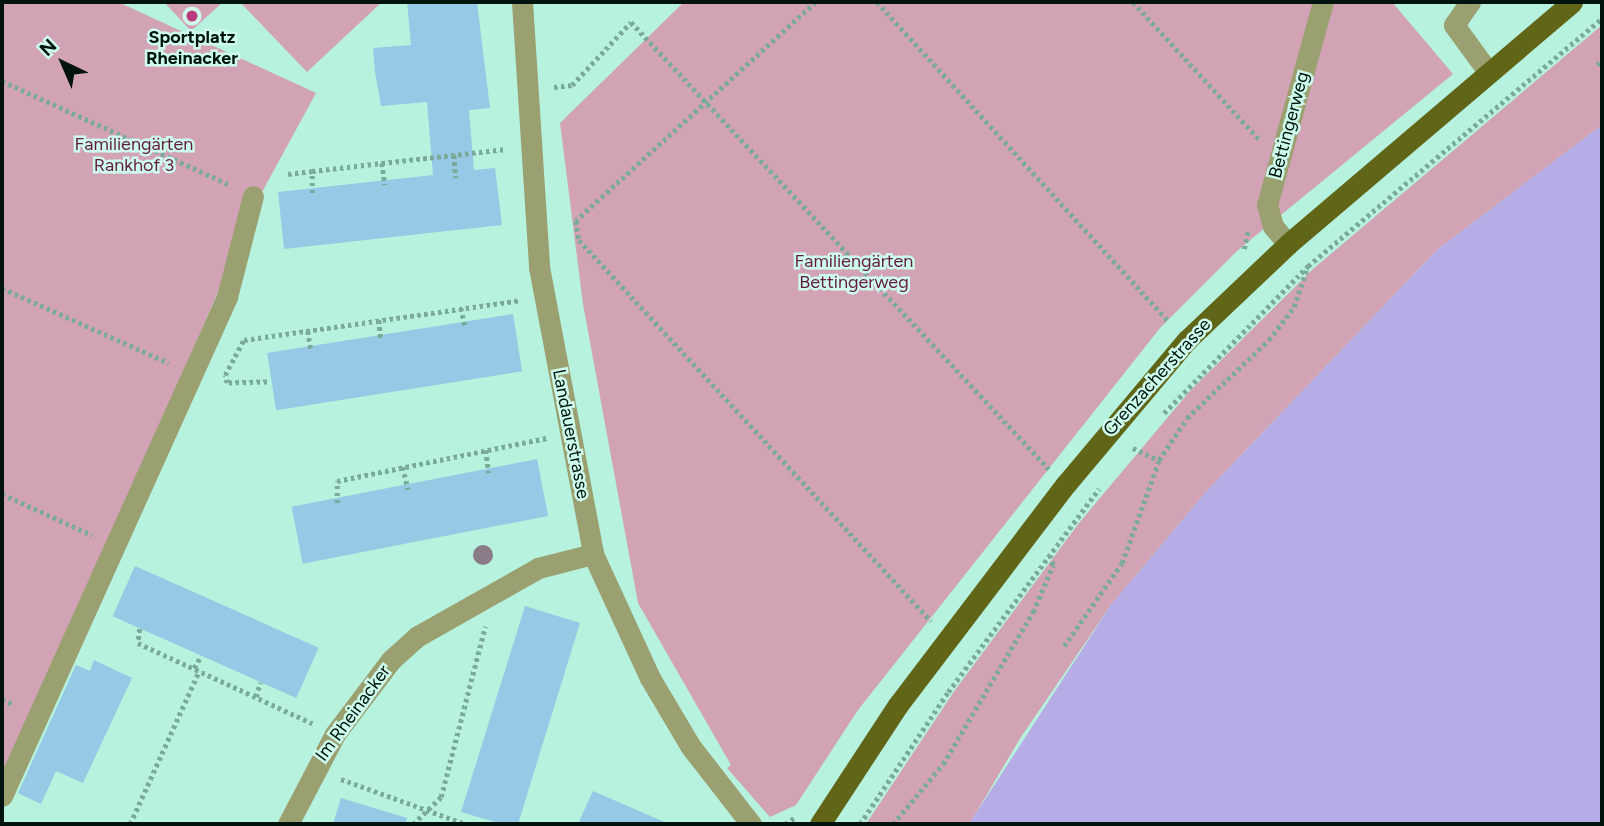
<!DOCTYPE html>
<meta charset="utf-8">
<style>
body{margin:0}
#map{position:relative;width:1604px;height:826px;overflow:hidden;background:#b6f2de;font-family:Figtree,sans-serif}
div>[style]{position:absolute}
[style*='--x']{left:calc(var(--x)*1px);top:calc(var(--y)*1px);width:calc(var(--w)*1px);rotate:calc(var(--a)*1deg)}
.green>*{inset:0;background:#d2a2b5}
.water>*{inset:0;background:#b6ace6}
.building>*{inset:0;background:#96c9e5;transform-origin:0 0}
.path>*{height:4.5px;margin-top:-2.25px;transform-origin:0;background:repeating-linear-gradient(90deg,#7ba99a 0 3.5px,transparent 0 7px)}
.minor>*{height:21px;margin:-10.5px;padding:0 10.5px;transform-origin:10.5px;border-radius:10.5px;background:#9ba071}
.major>*{height:21px;margin:-10.5px;padding:0 10.5px;transform-origin:10.5px;border-radius:10.5px;background:#616518}
.trees>*{width:20px;height:20px;margin:-10px;border-radius:50%;background:#897c88}
.dots>*{width:19px;height:19px;translate:-50% -50%;box-sizing:border-box;border:4px solid #cdfcec;border-radius:50%}
span{translate:-50% -50%;white-space:nowrap;text-align:center;line-height:1.15;-webkit-text-stroke:5px #cdfcec;paint-order:stroke}
.poi-label{font-size:18px;color:#00130d;font-weight:700}
.street-label{font-size:18px;color:#00130d}
.park-label{font-size:18px;color:#651b41}
.frame{position:absolute;inset:0;border:4px solid #00130d;pointer-events:none}
.north{position:absolute;left:28px;top:28px;width:70px;height:70px;-webkit-text-stroke:5px #cdfcec;paint-order:stroke;rotate:316deg;font-size:19px;font-weight:700;line-height:28px;text-align:center;color:#00130d}
.north::after{content:'';display:block;margin:auto;width:24px;height:32px;background:#00130d;clip-path:polygon(50% 0,100% 100%,50% 72%,0 100%)}
</style>
<div id="map">
<div class="green">
<div style="clip-path:polygon(2px 2px,118px 2px,316px 93px,261px 194px,2px 785px)"></div>
<div style="clip-path:polygon(164px 2px,223px 2px,191px 31px)"></div>
<div style="clip-path:polygon(240px 2px,382px 2px,307px 72px)"></div>
<div style="clip-path:polygon(684px 2px,1392px 2px,1453px 74px,1237px 251px,1160px 328px,858px 710px,796px 805px,770px 817px,727px 768px,731px 765px,638px 603px,583px 304px,560px 123px)"></div>
<div style="clip-path:polygon(1602px 25px,1602px 125px,1437px 250px,1206px 492px,1111px 605px,1021px 737px,970px 823px,866px 824px,955px 690px,1079px 523px,1189px 392px,1313px 269px)"></div>
</div>
<div class="water">
<div style="clip-path:polygon(1602px 125px,1602px 824px,969px 824px,1111px 605px,1206px 492px,1437px 250px)"></div>
</div>
<div class="building">
<div style="clip-path:polygon(407px 2px,477px 2px,490px 108px,469px 110px,474px 170px,495px 168px,502px 225px,284px 249px,278px 192px,433px 175px,427px 102px,381px 106px,375px 72px,373px 48px,411px 45px)"></div>
<div style="left:513px;top:314px;width:58px;height:249px;rotate:81deg"></div>
<div style="left:537px;top:459px;width:58px;height:250px;rotate:79deg"></div>
<div style="left:135px;top:566px;width:201px;height:55px;rotate:24deg"></div>
<div style="clip-path:polygon(525px 606px,580px 623px,518px 824px,502px 824px,461px 812px)"></div>
<div style="clip-path:polygon(94px 660px,132px 678px,83px 783px,56px 771px,41px 804px,18px 793px,76px 665px,90px 671px)"></div>
<div style="clip-path:polygon(593px 791px,669px 824px,578px 824px)"></div>
<div style="clip-path:polygon(341px 798px,407px 818px,406px 824px,333px 824px)"></div>
</div>
<div class="path">
<div style="--x:816;--y:2;--w:325;--a:137.6"></div>
<div style="--x:576;--y:221;--w:19;--a:81"></div>
<div style="--x:579;--y:240;--w:519;--a:47.27"></div>
<div style="--x:877;--y:2;--w:433;--a:47.6"></div>
<div style="--x:1133;--y:2;--w:186;--a:47.4"></div>
<div style="--x:1597;--y:65;--w:8;--a:-50"></div>
<div style="--x:2;--y:81;--w:251;--a:24.5"></div>
<div style="--x:554;--y:87;--w:18;--a:-6"></div>
<div style="--x:572;--y:85;--w:86;--a:-46.9"></div>
<div style="--x:631;--y:22;--w:612;--a:46.92"></div>
<div style="--x:454;--y:155;--w:23;--a:85"></div>
<div style="--x:382;--y:163;--w:22;--a:82"></div>
<div style="--x:288;--y:174;--w:24;--a:-7"></div>
<div style="--x:312;--y:193;--w:22;--a:-90"></div>
<div style="--x:312;--y:171;--w:195;--a:-6.5"></div>
<div style="--x:1244;--y:249;--w:18;--a:-77"></div>
<div style="--x:2;--y:288;--w:183;--a:24.2"></div>
<div style="--x:461;--y:308;--w:18;--a:77"></div>
<div style="--x:379;--y:320;--w:19;--a:84"></div>
<div style="--x:308;--y:331;--w:19;--a:81"></div>
<div style="--x:267;--y:382;--w:40;--a:178.6"></div>
<div style="--x:227;--y:383;--w:8;--a:-104"></div>
<div style="--x:225;--y:375;--w:40;--a:-62"></div>
<div style="--x:244;--y:340;--w:279;--a:-8.2"></div>
<div style="--x:1164;--y:413;--w:206;--a:-45.6"></div>
<div style="--x:1308;--y:266;--w:385;--a:-40.1"></div>
<div style="--x:1133;--y:448;--w:29;--a:25"></div>
<div style="--x:1159;--y:460;--w:50;--a:-56.3"></div>
<div style="--x:1187;--y:418;--w:113;--a:-43.6"></div>
<div style="--x:1269;--y:340;--w:41;--a:-52.9"></div>
<div style="--x:1294;--y:307;--w:41;--a:-71.6"></div>
<div style="--x:486;--y:450;--w:23;--a:83"></div>
<div style="--x:403;--y:467;--w:23;--a:77"></div>
<div style="--x:2;--y:494;--w:99;--a:24.5"></div>
<div style="--x:337;--y:503;--w:22;--a:-90"></div>
<div style="--x:337;--y:481;--w:214;--a:-11.6"></div>
<div style="--x:140;--y:629;--w:14;--a:98"></div>
<div style="--x:138;--y:643;--w:192;--a:24.7"></div>
<div style="--x:1064;--y:646;--w:101;--a:-55.1"></div>
<div style="--x:1122;--y:563;--w:109;--a:-70.2"></div>
<div style="--x:194;--y:668;--w:14;--a:-60"></div>
<div style="--x:256;--y:697;--w:15;--a:-74"></div>
<div style="--x:2;--y:699;--w:14;--a:25"></div>
<div style="--x:341;--y:779;--w:132;--a:19.9"></div>
<div style="--x:130;--y:824;--w:168;--a:-65.7"></div>
<div style="--x:413;--y:824;--w:39;--a:-44"></div>
<div style="--x:441;--y:797;--w:176;--a:-75.5"></div>
<div style="--x:785;--y:824;--w:11;--a:-34"></div>
<div style="--x:860;--y:824;--w:159;--a:-56.3"></div>
<div style="--x:948;--y:692;--w:253;--a:-53.4"></div>
<div style="--x:893;--y:824;--w:78;--a:-50.2"></div>
<div style="--x:943;--y:764;--w:177;--a:-59.4"></div>
<div style="--x:1033;--y:612;--w:51;--a:-66.9"></div>
<div style="--x:1053;--y:565;--w:9;--a:-108"></div>
</div>
<div class="minor">
<div style="--x:522;--y:2;--w:266;--a:86.3"></div>
<div style="--x:539;--y:267;--w:292;--a:79.3"></div>
<div style="--x:593;--y:554;--w:136;--a:65.3"></div>
<div style="--x:650;--y:678;--w:80;--a:59.3"></div>
<div style="--x:691;--y:747;--w:98;--a:52.1"></div>
<div style="--x:1470;--y:2;--w:28;--a:125"></div>
<div style="--x:1454;--y:25;--w:59;--a:53.9"></div>
<div style="--x:1288;--y:244;--w:23;--a:-130"></div>
<div style="--x:1273;--y:226;--w:22;--a:-106"></div>
<div style="--x:1267;--y:205;--w:211;--a:-74.6"></div>
<div style="--x:2;--y:796;--w:547;--a:-65.73"></div>
<div style="--x:227;--y:297;--w:104;--a:-75.6"></div>
<div style="--x:288;--y:824;--w:102;--a:-62.4"></div>
<div style="--x:335;--y:734;--w:93;--a:-52.9"></div>
<div style="--x:391;--y:660;--w:36;--a:-42"></div>
<div style="--x:418;--y:636;--w:138;--a:-29.5"></div>
<div style="--x:538;--y:568;--w:57;--a:-14.3"></div>
</div>
<div class="major">
<div style="--x:820;--y:824;--w:142;--a:-56.8"></div>
<div style="--x:898;--y:705;--w:278;--a:-52.8"></div>
<div style="--x:1066;--y:484;--w:188;--a:-50"></div>
<div style="--x:1187;--y:340;--w:139;--a:-43.5"></div>
<div style="--x:1288;--y:244;--w:373;--a:-40.4"></div>
</div>
<div class="trees">
<div style="left:483px;top:555px"></div>
</div>
<div class="dots">
<div style="left:192px;top:16px;background:#bd397d"></div>
</div>
<div class="poi-label">
<span style="left:192px;top:48px">Sportplatz<br>Rheinacker</span>
</div>
<div class="street-label">
<span style="left:1289px;top:125px;rotate:-75deg">Bettingerweg</span>
<span style="left:1157px;top:377px;rotate:-48deg">Grenzacherstrasse</span>
<span style="left:571px;top:434px;rotate:79deg">Landauerstrasse</span>
<span style="left:353px;top:713px;rotate:-54deg">Im Rheinacker</span>
</div>
<div class="park-label">
<span style="left:134px;top:155px">Familiengärten<br>Rankhof 3</span>
<span style="left:854px;top:272px">Familiengärten<br>Bettingerweg</span>
</div>
<div class="frame"></div>
<div class="north">N</div>
</div>
